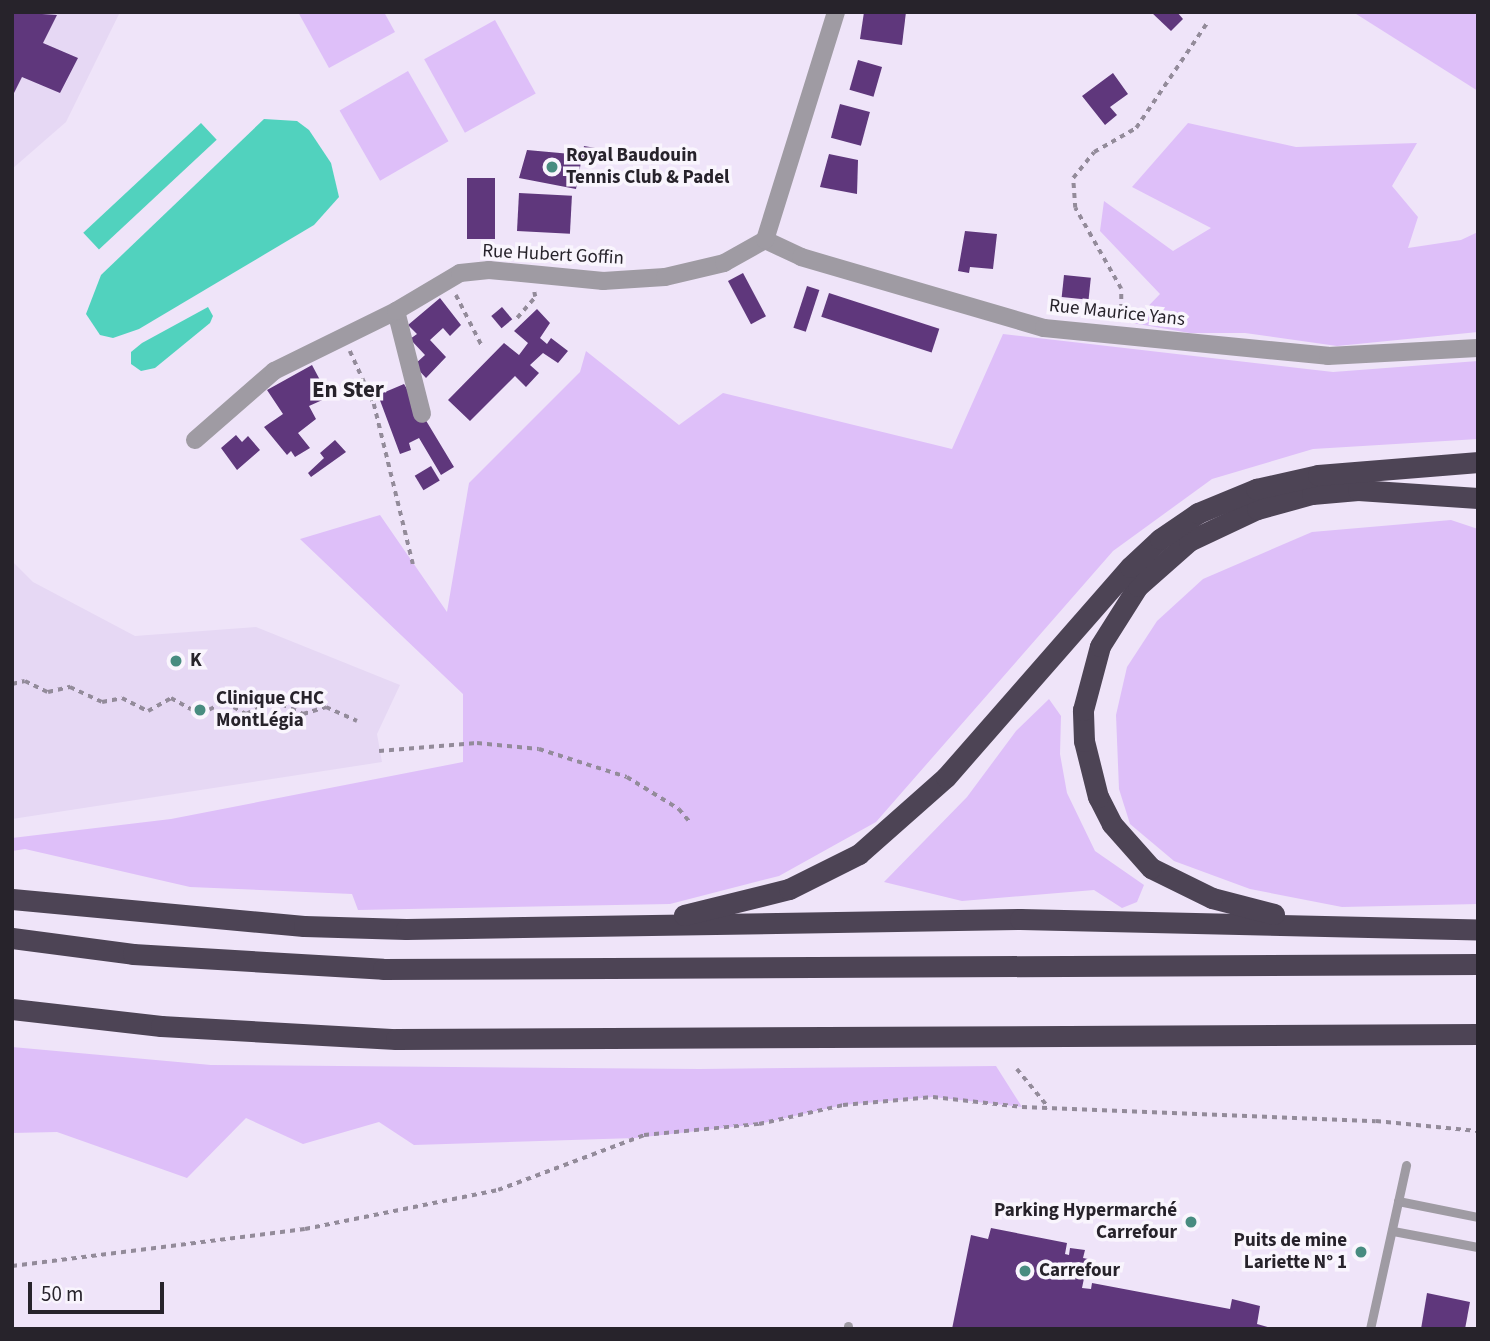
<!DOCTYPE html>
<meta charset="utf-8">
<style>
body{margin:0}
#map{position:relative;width:1490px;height:1341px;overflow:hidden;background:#efe4f9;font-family:"Source Sans 3",sans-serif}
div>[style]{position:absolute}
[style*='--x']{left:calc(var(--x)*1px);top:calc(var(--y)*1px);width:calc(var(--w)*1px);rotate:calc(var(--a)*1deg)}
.built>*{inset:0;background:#e6d8f4}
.green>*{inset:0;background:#debff9;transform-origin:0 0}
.water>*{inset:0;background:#51d2be;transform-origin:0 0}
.building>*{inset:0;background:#5f377c;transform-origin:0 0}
.path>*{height:3.5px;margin-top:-1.75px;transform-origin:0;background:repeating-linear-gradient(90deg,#938b9a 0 5px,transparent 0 10px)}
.service>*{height:9px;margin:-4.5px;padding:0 4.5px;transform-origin:4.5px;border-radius:4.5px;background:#9f9ba3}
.minor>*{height:18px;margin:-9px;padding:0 9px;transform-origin:9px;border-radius:9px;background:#9f9ba3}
.motorway>*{height:21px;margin:-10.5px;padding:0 10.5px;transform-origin:10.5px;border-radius:10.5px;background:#4d4455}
.dots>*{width:19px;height:19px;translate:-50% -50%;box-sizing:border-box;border:4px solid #f9f5fd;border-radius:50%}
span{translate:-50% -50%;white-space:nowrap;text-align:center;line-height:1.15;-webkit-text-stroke:7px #f9f5fd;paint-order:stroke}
.poi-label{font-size:19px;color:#27232b;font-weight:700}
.left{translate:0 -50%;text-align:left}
.right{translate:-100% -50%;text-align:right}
.street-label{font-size:19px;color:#27232b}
.quarter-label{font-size:23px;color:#27232b;font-weight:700}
.frame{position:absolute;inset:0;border:14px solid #27232b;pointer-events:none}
.scale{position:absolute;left:28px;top:1282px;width:136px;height:32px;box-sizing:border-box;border:4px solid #27232b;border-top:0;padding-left:9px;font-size:21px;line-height:24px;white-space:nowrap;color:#27232b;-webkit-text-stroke:5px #f9f5fd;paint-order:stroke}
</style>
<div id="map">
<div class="built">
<div style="clip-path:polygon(12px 12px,120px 12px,66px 122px,12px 169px)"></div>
<div style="clip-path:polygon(12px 561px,33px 582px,135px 636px,256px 627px,400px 685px,377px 734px,382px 762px,12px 819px)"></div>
</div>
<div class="green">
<div style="clip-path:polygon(298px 12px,384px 12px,395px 32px,329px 68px)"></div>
<div style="clip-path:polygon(1353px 12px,1478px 12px,1478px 91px)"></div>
<div style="left:495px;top:20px;width:84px;height:81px;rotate:61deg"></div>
<div style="left:408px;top:71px;width:81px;height:79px;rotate:60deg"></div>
<div style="clip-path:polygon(1188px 123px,1296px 147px,1417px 143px,1392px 186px,1418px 217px,1408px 248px,1461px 240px,1478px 232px,1478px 332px,1337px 346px,1245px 333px,1190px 333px,1132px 323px,1160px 294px,1100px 231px,1104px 201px,1173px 251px,1211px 228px,1132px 187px)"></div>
<div style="clip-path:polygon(1003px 334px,1333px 372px,1478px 361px,1478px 439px,1313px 449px,1212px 479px,1113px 551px,876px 822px,779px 876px,670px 904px,358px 910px,352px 894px,190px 887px,25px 849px,12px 851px,12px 838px,171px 819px,463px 762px,463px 694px,300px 539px,380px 515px,447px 612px,469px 483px,580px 372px,586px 351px,679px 425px,723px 393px,952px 449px)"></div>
<div style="clip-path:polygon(1451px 520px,1478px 529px,1478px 904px,1342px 907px,1250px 889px,1174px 861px,1130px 824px,1119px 789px,1116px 715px,1127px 667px,1157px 621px,1203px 579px,1312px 532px)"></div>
<div style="clip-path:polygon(1049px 699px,1061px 716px,1060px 754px,1067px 793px,1095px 851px,1144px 885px,1137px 902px,1122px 908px,1094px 890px,962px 901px,884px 882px,967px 797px,1016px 731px)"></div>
<div style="clip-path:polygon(12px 1047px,211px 1065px,700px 1069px,996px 1066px,1022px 1107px,933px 1097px,843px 1105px,759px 1124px,635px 1138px,414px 1145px,379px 1122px,303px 1144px,246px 1118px,187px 1178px,57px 1132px,12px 1133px)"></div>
</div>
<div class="water">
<div style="clip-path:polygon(264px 119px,297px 121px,309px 130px,331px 163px,339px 197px,314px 225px,139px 329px,113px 338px,100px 335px,86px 314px,101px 275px)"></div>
<div style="left:201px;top:123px;width:23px;height:161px;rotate:47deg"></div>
<div style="clip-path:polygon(208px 307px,213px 316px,210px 323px,155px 368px,141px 371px,131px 364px,131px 352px,142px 343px)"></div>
</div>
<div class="building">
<div style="clip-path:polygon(12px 12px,57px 15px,43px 43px,78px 58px,60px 93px,22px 77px,12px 97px)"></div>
<div style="clip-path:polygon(864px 12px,906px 12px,902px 45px,860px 39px)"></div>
<div style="clip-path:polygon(1151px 12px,1177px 12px,1183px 19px,1171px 31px)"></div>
<div style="left:858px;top:60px;width:25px;height:31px;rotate:16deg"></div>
<div style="clip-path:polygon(1113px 73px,1128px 94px,1110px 107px,1117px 115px,1105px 125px,1082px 96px)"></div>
<div style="left:840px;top:104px;width:31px;height:35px;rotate:15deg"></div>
<div style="clip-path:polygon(584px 146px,601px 149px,609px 160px,582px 157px,576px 189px,519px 178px,527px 150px,582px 155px)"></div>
<div style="clip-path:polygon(829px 154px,858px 160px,857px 194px,820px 187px)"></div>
<div style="left:495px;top:178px;width:61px;height:28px;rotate:90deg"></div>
<div style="left:519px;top:193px;width:53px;height:38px;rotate:3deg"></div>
<div style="clip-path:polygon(965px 231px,997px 234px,993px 269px,970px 267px,969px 273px,958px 271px)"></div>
<div style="left:743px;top:273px;width:49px;height:17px;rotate:62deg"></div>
<div style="left:1064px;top:275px;width:27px;height:22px;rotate:6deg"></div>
<div style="left:807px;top:286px;width:13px;height:44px;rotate:18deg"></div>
<div style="left:829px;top:293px;width:116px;height:25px;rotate:18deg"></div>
<div style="clip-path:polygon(440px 298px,461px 325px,450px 336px,443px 328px,430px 340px,446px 357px,426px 378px,414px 365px,425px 355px,410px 339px,417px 334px,408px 325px)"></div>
<div style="left:502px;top:307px;width:16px;height:14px;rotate:50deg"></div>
<div style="clip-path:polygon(537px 309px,550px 323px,540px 338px,547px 344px,551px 338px,568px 351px,558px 363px,543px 353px,530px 365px,539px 373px,526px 387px,515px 376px,470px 421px,448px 400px,504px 343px,519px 355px,528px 343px,514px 331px)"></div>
<div style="clip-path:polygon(312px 365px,329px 397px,309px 406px,316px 419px,298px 433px,310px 448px,295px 457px,291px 451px,287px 455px,264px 427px,283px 414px,267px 390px)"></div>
<div style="clip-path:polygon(404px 384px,454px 467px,441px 475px,419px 438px,409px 443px,411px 450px,400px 454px,378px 395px)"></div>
<div style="clip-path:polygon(236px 435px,242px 442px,248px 436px,260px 450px,237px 470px,221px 448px)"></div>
<div style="clip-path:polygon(335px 440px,346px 452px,311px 477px,308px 473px,324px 458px,320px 453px)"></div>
<div style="left:431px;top:466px;width:17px;height:19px;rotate:59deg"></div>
<div style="clip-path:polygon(991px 1228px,1067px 1243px,1065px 1254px,1069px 1255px,1070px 1248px,1085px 1250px,1083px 1258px,1088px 1259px,1082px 1288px,1091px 1289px,1092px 1283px,1230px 1309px,1232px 1299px,1260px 1306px,1257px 1324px,1275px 1329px,952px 1329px,971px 1235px,988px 1239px)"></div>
<div style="clip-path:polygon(1427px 1293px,1470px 1302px,1465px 1329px,1421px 1329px)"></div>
</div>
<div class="path">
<div style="--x:456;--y:295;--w:57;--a:63"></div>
<div style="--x:517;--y:318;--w:28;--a:-49"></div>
<div style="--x:535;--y:297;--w:5;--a:-101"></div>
<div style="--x:1121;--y:319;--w:30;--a:-90"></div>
<div style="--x:1121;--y:289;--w:93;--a:-119.6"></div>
<div style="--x:1075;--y:208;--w:30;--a:-94"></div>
<div style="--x:1073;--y:178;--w:33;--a:-51"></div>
<div style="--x:1094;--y:152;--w:48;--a:-29.7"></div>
<div style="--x:1136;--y:128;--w:127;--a:-55.9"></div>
<div style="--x:350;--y:351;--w:58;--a:65.6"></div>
<div style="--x:374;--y:404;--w:165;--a:76.3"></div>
<div style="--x:12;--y:684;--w:13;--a:-13"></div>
<div style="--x:25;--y:681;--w:25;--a:26"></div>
<div style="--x:48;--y:692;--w:23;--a:-13"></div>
<div style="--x:70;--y:687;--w:35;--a:25"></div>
<div style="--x:102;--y:702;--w:20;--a:-11"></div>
<div style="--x:122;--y:698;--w:29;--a:27"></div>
<div style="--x:148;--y:711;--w:26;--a:-29"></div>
<div style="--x:171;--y:698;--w:33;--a:29"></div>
<div style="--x:200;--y:714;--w:28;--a:-26"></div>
<div style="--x:225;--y:702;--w:24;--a:30"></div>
<div style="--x:246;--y:714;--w:30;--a:-27"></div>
<div style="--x:273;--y:700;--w:33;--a:25"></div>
<div style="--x:303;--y:714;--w:24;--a:-17"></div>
<div style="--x:326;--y:707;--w:34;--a:24"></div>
<div style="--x:379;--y:751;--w:98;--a:-4.7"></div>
<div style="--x:477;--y:743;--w:62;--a:5.5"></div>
<div style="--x:539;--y:749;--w:92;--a:17.7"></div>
<div style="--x:627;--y:777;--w:61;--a:31.6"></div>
<div style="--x:679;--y:809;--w:17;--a:50"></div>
<div style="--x:1017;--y:1069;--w:50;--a:50.6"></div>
<div style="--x:12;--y:1266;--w:295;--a:-7.2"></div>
<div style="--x:305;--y:1229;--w:197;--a:-11.4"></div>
<div style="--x:498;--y:1190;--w:156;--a:-20.6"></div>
<div style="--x:644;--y:1135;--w:116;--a:-5.5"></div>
<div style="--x:759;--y:1124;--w:86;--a:-12.7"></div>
<div style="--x:843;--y:1105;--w:90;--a:-5.1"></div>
<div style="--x:933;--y:1097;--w:90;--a:6.4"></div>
<div style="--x:1022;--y:1107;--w:354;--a:2.3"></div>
<div style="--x:1376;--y:1121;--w:102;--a:5.6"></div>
</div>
<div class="service">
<div style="--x:1398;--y:1201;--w:82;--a:11.3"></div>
<div style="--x:1393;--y:1231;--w:86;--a:10.7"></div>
<div style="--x:848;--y:1329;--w:3;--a:-90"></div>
<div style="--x:1370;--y:1329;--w:168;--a:-77.6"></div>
</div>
<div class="minor">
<div style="--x:765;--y:240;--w:40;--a:25"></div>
<div style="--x:801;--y:257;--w:253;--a:16.3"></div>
<div style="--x:1044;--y:328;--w:285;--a:5.6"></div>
<div style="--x:1328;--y:356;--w:150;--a:-3.1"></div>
<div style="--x:396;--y:311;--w:106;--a:75.8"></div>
<div style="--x:195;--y:440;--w:105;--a:-41.1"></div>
<div style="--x:274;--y:371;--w:136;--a:-26.2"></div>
<div style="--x:396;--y:311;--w:74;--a:-30.7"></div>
<div style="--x:460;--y:273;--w:29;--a:-6"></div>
<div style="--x:489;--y:270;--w:115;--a:5.5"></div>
<div style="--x:603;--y:281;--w:62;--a:-3.7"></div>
<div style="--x:665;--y:277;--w:61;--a:-13.3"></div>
<div style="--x:724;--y:263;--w:47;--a:-29.3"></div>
<div style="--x:765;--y:240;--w:239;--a:-72.7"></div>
</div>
<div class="motorway">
<div style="--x:12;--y:899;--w:293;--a:5.3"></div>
<div style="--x:304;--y:926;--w:102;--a:1.7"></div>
<div style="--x:406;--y:929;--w:614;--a:-0.93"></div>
<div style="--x:1020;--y:919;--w:458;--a:1.3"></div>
<div style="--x:1274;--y:914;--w:64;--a:-165.5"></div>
<div style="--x:1212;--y:898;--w:68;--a:-153.8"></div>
<div style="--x:1151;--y:868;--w:59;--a:-131.6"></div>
<div style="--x:1112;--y:824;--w:30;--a:-117"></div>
<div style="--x:1098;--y:797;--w:58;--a:-104"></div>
<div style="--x:1084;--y:741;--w:31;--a:-92"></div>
<div style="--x:1083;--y:710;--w:66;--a:-75.1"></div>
<div style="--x:1100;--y:646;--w:71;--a:-57.7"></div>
<div style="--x:1138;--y:586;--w:68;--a:-41.4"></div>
<div style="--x:1189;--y:541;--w:75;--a:-25.2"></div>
<div style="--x:1257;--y:509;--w:57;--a:-15.3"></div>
<div style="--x:1312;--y:494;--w:46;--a:-5"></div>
<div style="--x:1358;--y:490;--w:120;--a:3.8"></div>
<div style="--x:684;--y:915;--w:108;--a:-13.9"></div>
<div style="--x:789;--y:889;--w:78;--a:-26.6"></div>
<div style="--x:859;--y:854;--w:116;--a:-41.5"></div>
<div style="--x:946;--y:777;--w:279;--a:-48.8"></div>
<div style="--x:1130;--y:567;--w:41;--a:-43"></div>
<div style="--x:1160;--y:539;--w:46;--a:-34.4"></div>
<div style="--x:1198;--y:513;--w:63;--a:-22.5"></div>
<div style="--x:1256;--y:489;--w:64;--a:-12.7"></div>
<div style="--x:1318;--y:475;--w:161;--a:-4.6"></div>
<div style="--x:12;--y:938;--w:122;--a:7.5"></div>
<div style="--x:133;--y:954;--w:250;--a:3.4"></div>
<div style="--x:383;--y:969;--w:1095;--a:-0.26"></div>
<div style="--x:12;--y:1009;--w:150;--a:6.5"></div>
<div style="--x:161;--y:1026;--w:235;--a:3.2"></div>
<div style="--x:396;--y:1039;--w:1082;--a:-0.26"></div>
</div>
<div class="dots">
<div style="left:552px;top:167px;background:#488c80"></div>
<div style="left:176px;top:661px;background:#488c80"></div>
<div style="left:200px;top:710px;background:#488c80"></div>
<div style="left:1191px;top:1222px;background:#488c80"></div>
<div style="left:1361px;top:1252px;background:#488c80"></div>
<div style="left:1025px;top:1271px;background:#488c80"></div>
</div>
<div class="poi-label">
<span class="left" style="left:566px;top:167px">Royal Baudouin<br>Tennis Club &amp; Padel</span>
<span class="left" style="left:190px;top:661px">K</span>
<span class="left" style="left:216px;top:710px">Clinique CHC<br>MontLégia</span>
<span class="right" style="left:1177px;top:1222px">Parking Hypermarché<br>Carrefour</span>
<span class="right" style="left:1347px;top:1252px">Puits de mine<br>Lariette N° 1</span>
<span class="left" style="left:1039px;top:1271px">Carrefour</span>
</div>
<div class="street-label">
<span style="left:553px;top:255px;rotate:3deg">Rue Hubert Goffin</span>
<span style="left:1117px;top:313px;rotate:6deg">Rue Maurice Yans</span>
</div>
<div class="quarter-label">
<span style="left:348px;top:390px">En Ster</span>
</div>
<div class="frame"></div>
<div class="scale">50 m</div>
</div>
